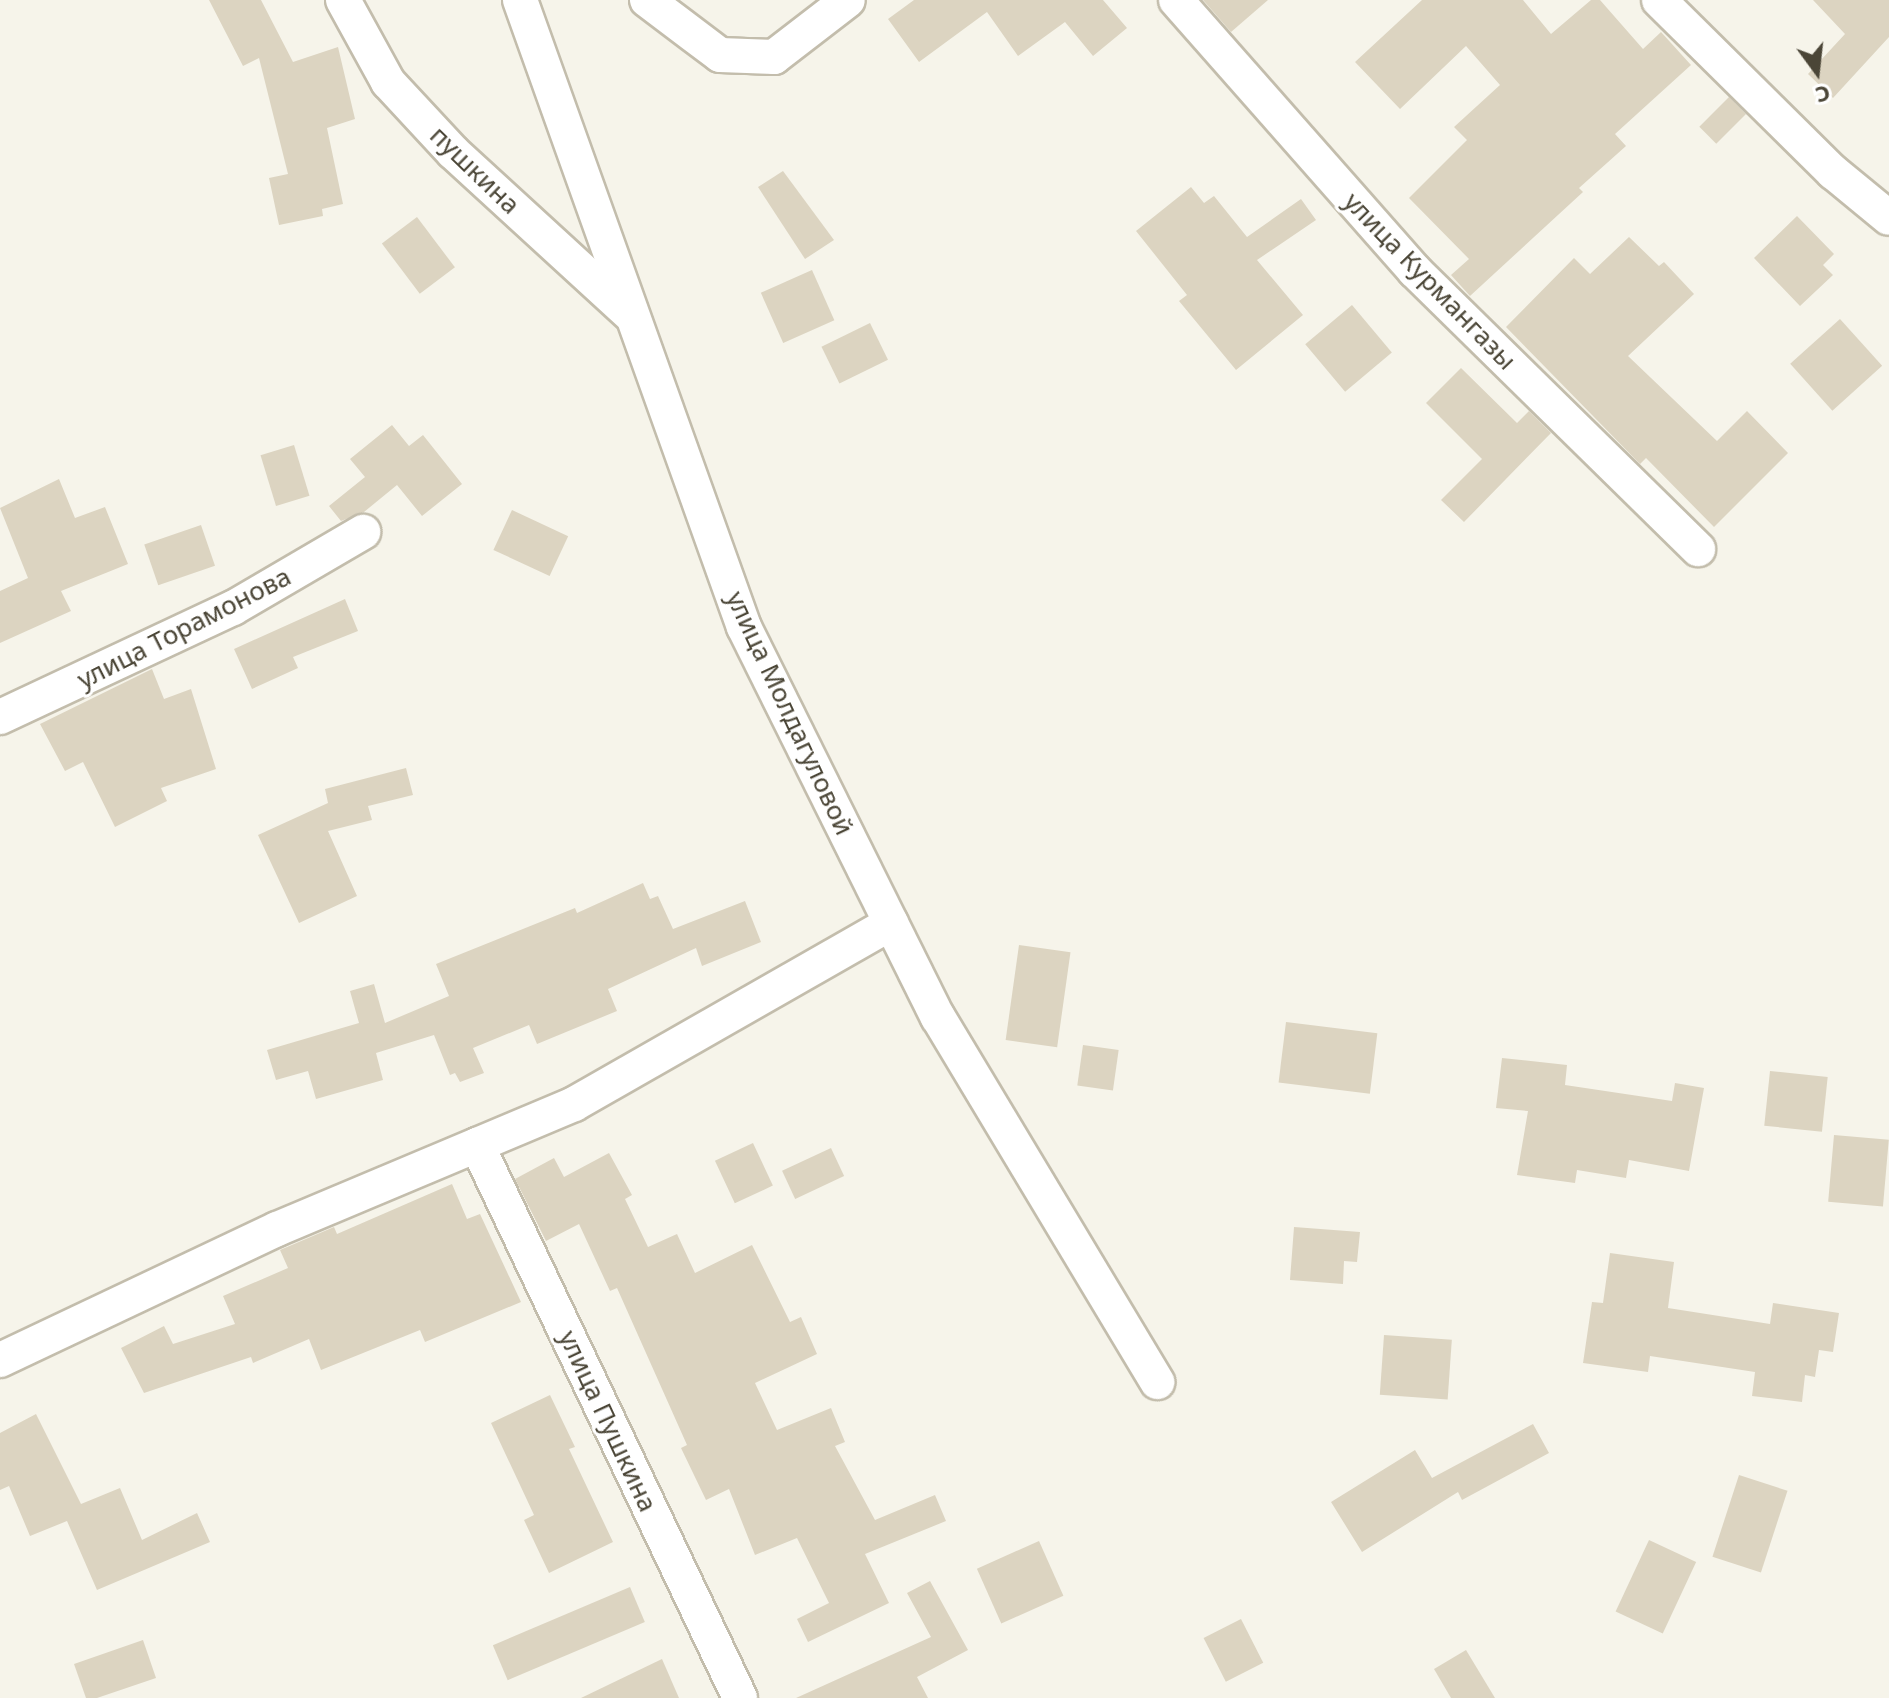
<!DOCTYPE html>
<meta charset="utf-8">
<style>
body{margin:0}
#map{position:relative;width:1889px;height:1698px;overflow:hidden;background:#f6f4ea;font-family:"Noto Sans",sans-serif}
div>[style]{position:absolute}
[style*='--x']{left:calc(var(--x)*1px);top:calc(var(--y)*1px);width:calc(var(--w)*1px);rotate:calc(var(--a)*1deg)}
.building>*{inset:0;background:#dcd4c1;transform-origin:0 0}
.roads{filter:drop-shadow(2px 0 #c3bdac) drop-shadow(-2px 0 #c3bdac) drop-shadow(0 2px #c3bdac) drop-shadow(0 -2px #c3bdac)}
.street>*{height:34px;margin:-17px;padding:0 17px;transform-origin:17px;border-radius:17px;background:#fff}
span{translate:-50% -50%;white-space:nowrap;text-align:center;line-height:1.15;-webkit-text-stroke:6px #fff;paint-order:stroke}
.street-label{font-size:26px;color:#4b4637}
.north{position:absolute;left:1777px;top:32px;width:80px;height:80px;-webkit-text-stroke:6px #fff;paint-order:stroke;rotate:165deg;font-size:22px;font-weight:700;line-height:32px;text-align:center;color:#4b4637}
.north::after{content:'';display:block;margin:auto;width:28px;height:36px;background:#4b4637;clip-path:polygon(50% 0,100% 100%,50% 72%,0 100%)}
</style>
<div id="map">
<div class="building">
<div style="clip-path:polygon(209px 0,261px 0,293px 62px,338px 47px,355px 119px,327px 128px,343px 204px,322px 209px,323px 216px,279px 225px,269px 178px,288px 174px,259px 58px,243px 66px)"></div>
<div style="clip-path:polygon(914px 0,1103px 0,1127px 28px,1093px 56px,1065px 22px,1018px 56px,987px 12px,919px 62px,888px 19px)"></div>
<div style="clip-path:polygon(1203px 0,1268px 0,1231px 32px)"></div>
<div style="clip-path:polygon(1422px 0,1523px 0,1551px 34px,1591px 0,1600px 0,1643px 49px,1661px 32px,1691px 65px,1615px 134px,1626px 146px,1579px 188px,1583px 192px,1470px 296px,1451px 275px,1469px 259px,1409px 198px,1467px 140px,1454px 127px,1500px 85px,1466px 46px,1400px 109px,1355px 62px)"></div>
<div style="clip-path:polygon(1813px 0,1889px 0,1889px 37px,1833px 98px,1808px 74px,1845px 34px)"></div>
<div style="left:1729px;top:97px;width:24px;height:42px;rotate:45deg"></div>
<div style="clip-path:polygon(783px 171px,834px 240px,805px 259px,758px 187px)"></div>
<div style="clip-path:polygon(1191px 187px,1204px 203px,1214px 196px,1247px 237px,1301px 199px,1316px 220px,1257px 260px,1303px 315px,1236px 370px,1179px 301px,1187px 295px,1136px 231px)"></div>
<div style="clip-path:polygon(1797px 216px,1834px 254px,1823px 265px,1833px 275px,1800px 306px,1754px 258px)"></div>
<div style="left:417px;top:217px;width:63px;height:44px;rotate:53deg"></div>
<div style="clip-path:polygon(1629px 237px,1659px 266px,1664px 262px,1694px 294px,1628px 356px,1717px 441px,1747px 411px,1788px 453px,1714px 527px,1646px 458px,1640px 464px,1506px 327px,1574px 258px,1590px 274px)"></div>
<div style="left:812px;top:270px;width:55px;height:56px;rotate:66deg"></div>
<div style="left:1352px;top:305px;width:62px;height:61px;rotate:50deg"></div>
<div style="left:1840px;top:319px;width:63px;height:67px;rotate:48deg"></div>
<div style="left:870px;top:323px;width:41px;height:54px;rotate:64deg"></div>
<div style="clip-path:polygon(1461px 368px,1517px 423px,1529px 411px,1551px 433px,1464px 522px,1441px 500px,1482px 459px,1426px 403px)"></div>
<div style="clip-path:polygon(392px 425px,409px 446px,423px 435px,462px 484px,422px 516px,397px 485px,364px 512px,341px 521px,329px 506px,365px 477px,350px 459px)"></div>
<div style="left:294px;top:445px;width:53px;height:35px;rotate:73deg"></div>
<div style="clip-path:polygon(59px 479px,75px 518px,105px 507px,128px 564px,61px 591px,71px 611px,0 643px,0 591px,28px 578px,0 508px)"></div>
<div style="left:512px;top:510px;width:62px;height:44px;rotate:25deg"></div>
<div style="left:201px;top:525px;width:43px;height:60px;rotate:71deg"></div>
<div style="clip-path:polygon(345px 599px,358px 631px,293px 657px,298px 668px,252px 689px,234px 649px)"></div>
<div style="clip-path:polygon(152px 669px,164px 699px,191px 689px,216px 769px,161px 788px,167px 801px,115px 827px,83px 762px,65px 771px,40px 724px)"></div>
<div style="clip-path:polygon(406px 768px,413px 795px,368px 806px,372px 820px,328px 831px,357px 896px,299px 923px,258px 835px,328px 803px,325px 789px)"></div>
<div style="clip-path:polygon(643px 883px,650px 899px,658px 896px,673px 929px,745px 901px,761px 942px,702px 966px,696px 948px,608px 989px,617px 1011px,537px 1044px,529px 1025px,473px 1048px,484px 1073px,460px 1082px,455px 1073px,450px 1075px,434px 1035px,376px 1053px,383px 1080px,316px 1099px,308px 1071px,276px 1080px,267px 1050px,359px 1023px,350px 991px,374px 984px,385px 1023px,449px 996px,436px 964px,575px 908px,577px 913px)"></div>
<div style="left:1019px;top:945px;width:52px;height:96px;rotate:8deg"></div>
<div style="left:1286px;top:1022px;width:92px;height:61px;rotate:7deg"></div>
<div style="left:1083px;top:1045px;width:36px;height:41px;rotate:8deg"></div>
<div style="clip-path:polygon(1502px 1058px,1567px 1065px,1565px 1085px,1672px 1101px,1675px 1083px,1704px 1088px,1689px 1171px,1629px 1160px,1626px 1178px,1577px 1170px,1575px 1183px,1517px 1175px,1528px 1111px,1496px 1108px)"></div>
<div style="left:1770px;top:1071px;width:58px;height:55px;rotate:6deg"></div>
<div style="left:1834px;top:1135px;width:55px;height:67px;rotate:5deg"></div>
<div style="left:753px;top:1143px;width:47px;height:42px;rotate:65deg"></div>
<div style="left:831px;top:1148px;width:31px;height:54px;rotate:65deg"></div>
<div style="clip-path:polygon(609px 1153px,632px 1195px,625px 1199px,648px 1247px,677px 1234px,695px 1273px,752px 1245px,790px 1322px,801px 1317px,817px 1354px,755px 1383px,777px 1430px,831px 1408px,845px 1442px,835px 1446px,875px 1520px,935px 1495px,946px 1521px,865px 1554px,889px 1603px,808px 1642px,797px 1619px,829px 1603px,797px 1538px,755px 1555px,729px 1489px,706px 1500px,681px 1448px,687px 1445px,617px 1288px,610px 1291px,579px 1224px,546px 1241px,515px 1179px,554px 1158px,564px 1177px)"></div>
<div style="clip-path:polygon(452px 1184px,467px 1219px,480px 1214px,521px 1302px,425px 1342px,420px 1330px,321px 1370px,309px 1339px,253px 1363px,251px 1357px,144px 1393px,121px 1348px,164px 1326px,173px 1344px,235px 1324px,223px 1296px,288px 1268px,280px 1250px,334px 1227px,337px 1234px)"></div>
<div style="clip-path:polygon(1294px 1227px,1360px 1232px,1357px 1262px,1344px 1261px,1343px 1284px,1290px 1280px)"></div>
<div style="clip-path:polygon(1610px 1253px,1674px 1262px,1668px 1308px,1770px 1324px,1773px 1303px,1839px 1313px,1833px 1352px,1819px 1350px,1815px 1377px,1805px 1375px,1802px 1402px,1752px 1396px,1755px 1372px,1650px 1356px,1648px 1372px,1583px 1363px,1592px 1302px,1603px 1303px)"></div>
<div style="left:1384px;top:1335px;width:68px;height:60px;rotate:4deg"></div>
<div style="clip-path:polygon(550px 1395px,575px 1447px,569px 1449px,613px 1542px,549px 1573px,524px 1520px,534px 1515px,491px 1423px)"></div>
<div style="clip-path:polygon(36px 1414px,81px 1504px,120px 1488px,142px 1540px,197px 1513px,210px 1542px,97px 1590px,67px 1521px,30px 1536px,9px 1486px,0 1490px,0 1433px)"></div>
<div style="clip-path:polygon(1533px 1424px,1549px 1453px,1462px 1500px,1458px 1492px,1362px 1552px,1331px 1502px,1415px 1450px,1432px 1478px)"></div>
<div style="left:1739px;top:1475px;width:51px;height:86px;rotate:18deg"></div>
<div style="left:1649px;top:1540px;width:52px;height:79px;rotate:25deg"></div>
<div style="left:1039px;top:1541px;width:60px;height:68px;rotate:66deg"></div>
<div style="clip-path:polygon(930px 1581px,968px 1650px,917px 1677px,928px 1698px,796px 1698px,931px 1637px,907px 1593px)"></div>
<div style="left:630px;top:1587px;width:38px;height:149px;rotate:67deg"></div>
<div style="left:1241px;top:1619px;width:49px;height:42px;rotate:63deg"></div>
<div style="clip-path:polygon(143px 1640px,156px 1678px,97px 1698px,86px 1698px,74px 1664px)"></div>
<div style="clip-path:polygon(1466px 1650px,1495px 1698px,1451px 1698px,1434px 1669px)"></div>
<div style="clip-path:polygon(662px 1659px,679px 1698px,581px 1698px)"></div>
</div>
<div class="roads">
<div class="street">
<div style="--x:343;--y:0;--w:94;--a:61.2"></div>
<div style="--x:388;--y:82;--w:96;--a:47.1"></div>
<div style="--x:453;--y:152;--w:239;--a:42.5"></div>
<div style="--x:520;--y:0;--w:666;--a:70.34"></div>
<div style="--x:744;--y:627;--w:436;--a:63.6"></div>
<div style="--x:938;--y:1017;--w:426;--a:59"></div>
<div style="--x:647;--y:0;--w:91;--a:37"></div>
<div style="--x:720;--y:55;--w:54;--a:2.1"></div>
<div style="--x:774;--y:57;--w:93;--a:-37.6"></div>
<div style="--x:1176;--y:0;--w:361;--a:48.6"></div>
<div style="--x:1415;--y:271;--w:397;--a:44.5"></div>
<div style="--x:1659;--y:0;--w:245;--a:44.7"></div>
<div style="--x:1833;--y:172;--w:72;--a:39.4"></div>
<div style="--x:0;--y:717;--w:257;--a:-25.1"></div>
<div style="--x:233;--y:608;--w:151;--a:-30.3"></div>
<div style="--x:477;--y:1145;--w:612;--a:64.56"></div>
<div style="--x:0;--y:1360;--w:306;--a:-25.3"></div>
<div style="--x:277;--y:1229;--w:322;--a:-22.8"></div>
<div style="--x:574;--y:1104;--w:365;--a:-29.7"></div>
</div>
</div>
<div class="street-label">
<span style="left:475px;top:170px;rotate:44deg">пушкина</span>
<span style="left:1430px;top:281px;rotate:46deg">улица Курмангазы</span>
<span style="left:184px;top:628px;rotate:-27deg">улица Торамонова</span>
<span style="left:790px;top:713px;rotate:65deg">улица Молдагуловой</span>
<span style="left:608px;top:1421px;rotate:65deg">улица Пушкина</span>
</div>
<div class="north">С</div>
</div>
